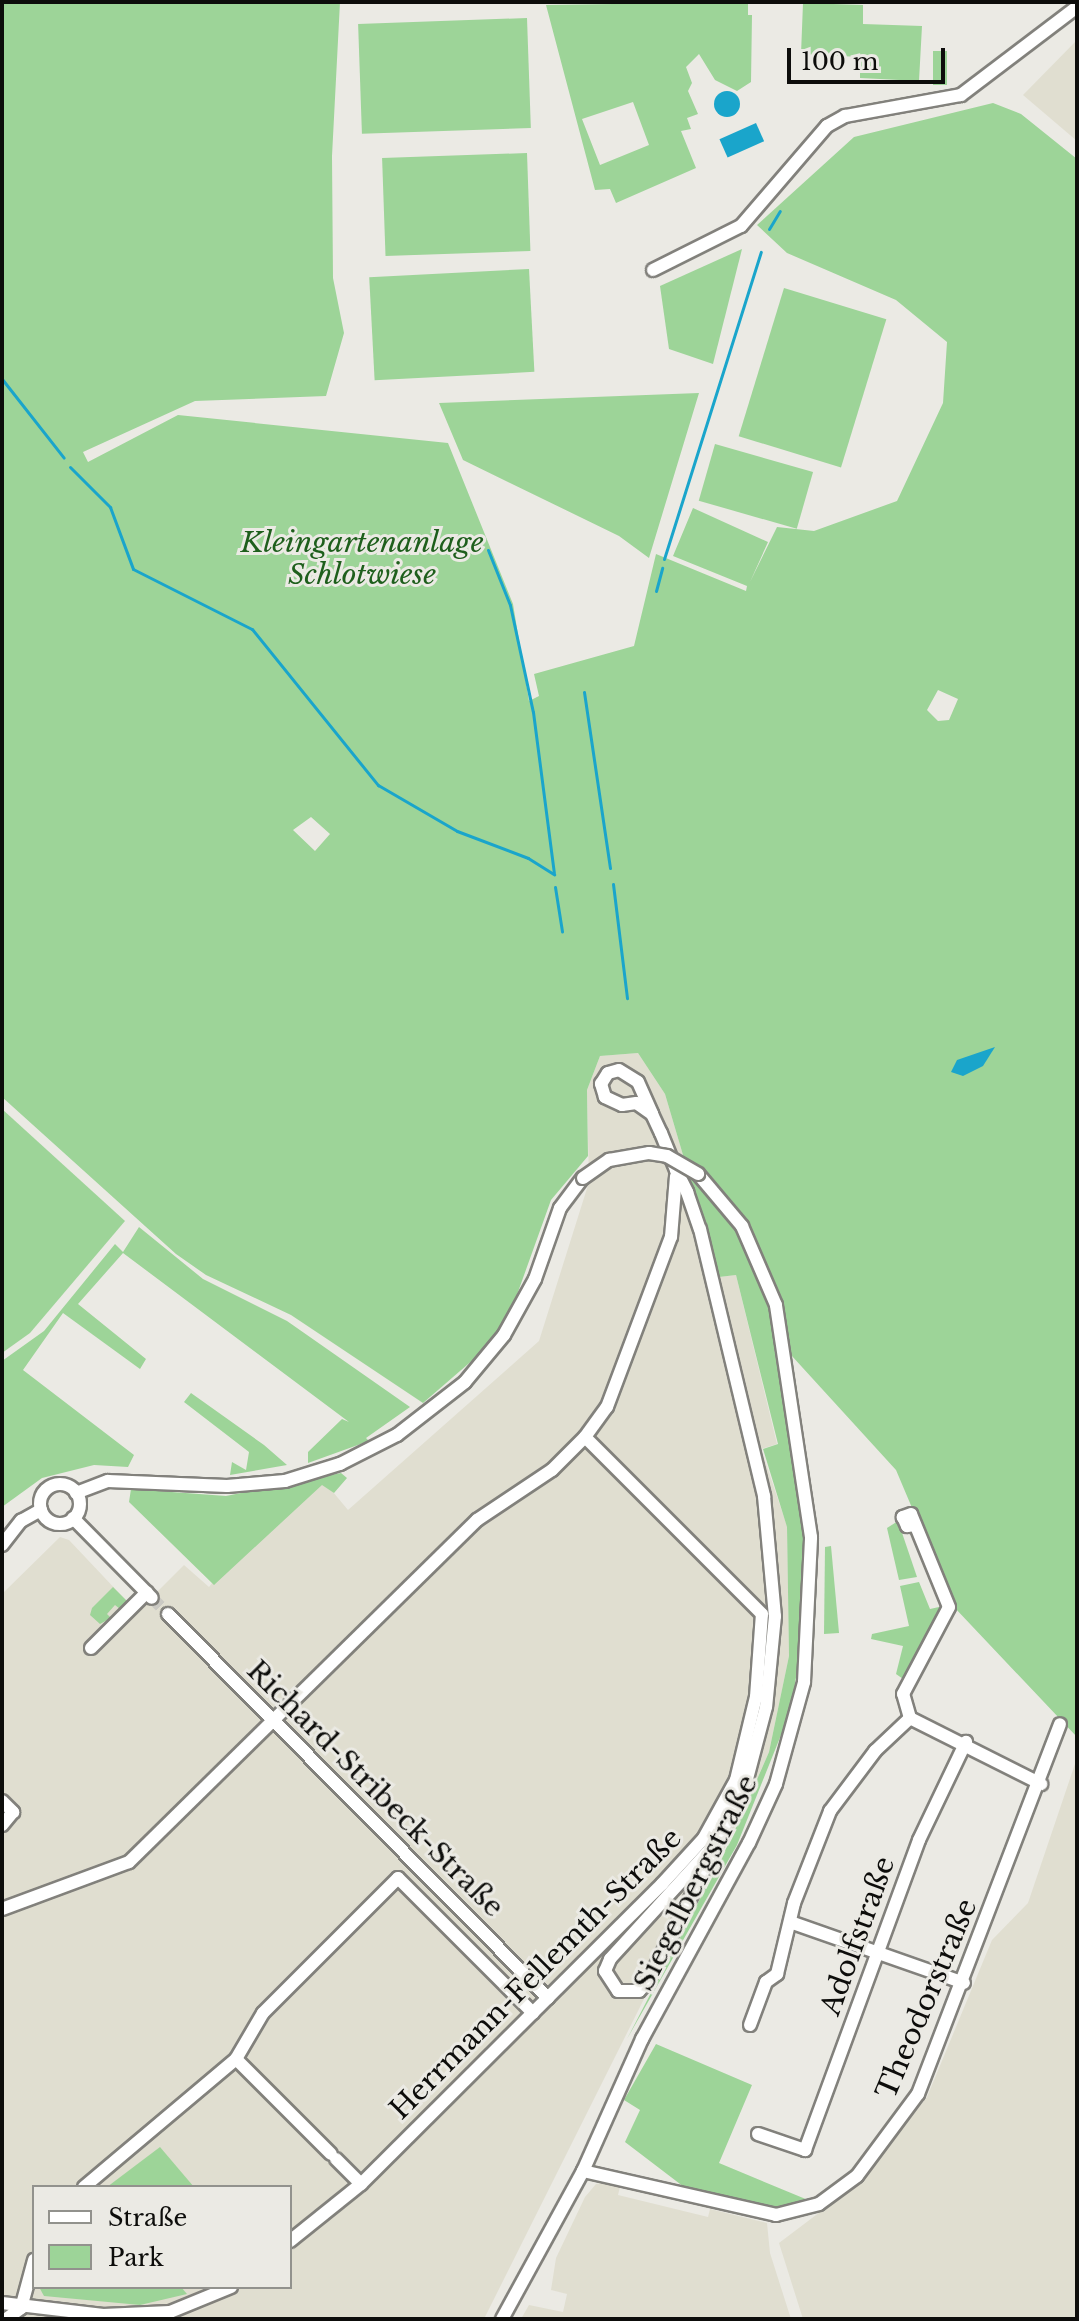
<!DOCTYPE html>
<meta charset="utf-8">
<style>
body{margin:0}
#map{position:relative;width:1079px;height:2321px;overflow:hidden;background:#ebeae4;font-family:"Libre Baskerville",serif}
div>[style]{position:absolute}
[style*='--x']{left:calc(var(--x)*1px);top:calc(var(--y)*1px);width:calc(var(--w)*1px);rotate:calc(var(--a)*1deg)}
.built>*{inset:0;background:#e0ded0}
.green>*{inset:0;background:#9dd498;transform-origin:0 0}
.water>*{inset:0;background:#1aa5cb;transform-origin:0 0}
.round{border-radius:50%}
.stream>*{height:3px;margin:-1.5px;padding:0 1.5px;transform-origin:1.5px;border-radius:1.5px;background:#1aa5cb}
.minor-tunnel>*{height:12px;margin-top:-6px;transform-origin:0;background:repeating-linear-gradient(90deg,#cac9c3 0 12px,transparent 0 18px)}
.roads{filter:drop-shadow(2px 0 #82817c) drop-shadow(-2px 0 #82817c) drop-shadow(0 2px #82817c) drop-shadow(0 -2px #82817c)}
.minor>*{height:12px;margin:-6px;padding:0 6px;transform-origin:6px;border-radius:6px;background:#fff}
.minor>.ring{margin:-6px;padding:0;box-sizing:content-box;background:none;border:12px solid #fff;border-radius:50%}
.bridges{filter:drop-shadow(2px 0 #82817c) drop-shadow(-2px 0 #82817c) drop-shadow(0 2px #82817c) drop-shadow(0 -2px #82817c)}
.minor-bridge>*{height:12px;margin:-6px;padding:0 6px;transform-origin:6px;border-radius:6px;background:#fff}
span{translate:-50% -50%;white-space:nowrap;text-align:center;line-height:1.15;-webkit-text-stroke:6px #ebeae4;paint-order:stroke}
.park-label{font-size:28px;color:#1e5f1c;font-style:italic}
.street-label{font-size:28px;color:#0d0d0b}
.frame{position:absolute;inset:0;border:4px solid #0d0d0b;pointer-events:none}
.legend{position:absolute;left:32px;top:2185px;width:260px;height:104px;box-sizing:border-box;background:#ebeae4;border:2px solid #92928d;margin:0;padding:10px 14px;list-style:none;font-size:24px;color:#0d0d0b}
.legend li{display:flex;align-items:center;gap:16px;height:40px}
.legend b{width:40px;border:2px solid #92928d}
.scale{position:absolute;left:787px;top:48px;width:158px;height:36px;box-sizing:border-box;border:4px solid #0d0d0b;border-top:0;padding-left:10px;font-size:24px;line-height:28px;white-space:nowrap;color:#0d0d0b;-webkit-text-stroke:6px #ebeae4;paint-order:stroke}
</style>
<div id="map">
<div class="built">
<div style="clip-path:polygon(1077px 40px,1077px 141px,1023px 95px)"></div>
<div style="clip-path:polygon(evenodd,638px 1053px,665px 1094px,719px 1277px,736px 1275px,777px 1444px,761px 1449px,787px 1526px,789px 1656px,769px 1752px,729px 1841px,684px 1919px,484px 2319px,2px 2319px,2px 1594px,60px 1537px,69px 1540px,137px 1612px,184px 1565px,209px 1587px,248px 1537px,323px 1480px,348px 1510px,539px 1341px,589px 1182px,587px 1090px,600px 1056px,638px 1053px,34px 2187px,290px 2187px,290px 2287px,34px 2287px,34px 2187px)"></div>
<div style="clip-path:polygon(1077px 1758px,1077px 2319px,803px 2319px,779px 2243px,861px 2181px,927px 2097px,992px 1940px,1028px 1903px)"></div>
<div style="clip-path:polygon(605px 2183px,620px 2187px,618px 2195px,708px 2217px,710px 2209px,767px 2223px,770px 2253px,791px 2319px,521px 2319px,529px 2305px,563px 2312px,567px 2294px,551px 2290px,556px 2258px,585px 2197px,596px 2184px)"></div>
</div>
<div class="green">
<div style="clip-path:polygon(evenodd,2px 2px,340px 2px,332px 156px,333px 278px,344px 333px,326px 396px,195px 401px,83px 452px,88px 462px,178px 415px,448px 443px,513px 604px,529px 701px,539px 696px,534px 674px,634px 646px,656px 554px,746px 591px,747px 586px,673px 556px,693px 508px,768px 542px,750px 582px,777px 527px,814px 531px,897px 501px,943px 403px,947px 342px,896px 300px,787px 253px,757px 225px,854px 137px,993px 103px,1021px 114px,1077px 159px,1077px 1737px,954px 1607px,896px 1470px,781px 1344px,774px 1347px,804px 1529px,799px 1658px,791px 1710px,737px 1845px,627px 2039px,730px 1841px,769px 1752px,789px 1656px,787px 1527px,763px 1449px,778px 1444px,736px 1275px,719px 1277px,665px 1094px,638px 1053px,600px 1056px,587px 1090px,588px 1156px,551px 1200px,509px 1317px,482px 1352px,423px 1403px,291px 1315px,206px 1275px,176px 1254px,2px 1097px,2px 2px,938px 690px,958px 699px,949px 720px,938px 721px,927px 710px,938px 690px,2px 2px,311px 817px,330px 834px,315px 851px,293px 830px,311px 817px)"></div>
<div style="clip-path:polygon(evenodd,748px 2px,748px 15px,752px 15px,751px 82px,737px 91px,715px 80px,699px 54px,686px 67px,692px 83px,688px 91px,698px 114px,687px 118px,691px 129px,681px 131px,696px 168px,616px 203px,610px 189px,595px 190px,546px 5px,748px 2px,633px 102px,649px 145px,600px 165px,582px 119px,633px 102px)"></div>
<div style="clip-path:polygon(803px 3px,863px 5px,863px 24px,922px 26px,919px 81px,860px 78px,860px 57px,801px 54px)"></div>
<div style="left:527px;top:18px;width:110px;height:169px;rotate:88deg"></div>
<div style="left:933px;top:51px;width:14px;height:34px"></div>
<div style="left:527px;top:153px;width:98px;height:145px;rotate:88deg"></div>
<div style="clip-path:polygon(742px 249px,713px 364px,669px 349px,660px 286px)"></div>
<div style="left:529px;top:269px;width:103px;height:160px;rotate:87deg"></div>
<div style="left:784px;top:288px;width:107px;height:155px;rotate:17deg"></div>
<div style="clip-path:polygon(699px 393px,649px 558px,619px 536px,463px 460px,439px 403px)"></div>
<div style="left:715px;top:444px;width:102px;height:59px;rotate:16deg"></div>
<div style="clip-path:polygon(2px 1109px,125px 1221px,30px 1333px,2px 1353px)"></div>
<div style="clip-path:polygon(139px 1227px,203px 1279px,287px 1321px,410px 1407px,366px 1438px,369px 1441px,308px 1463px,308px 1452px,342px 1419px,349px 1422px,123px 1253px,78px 1304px,146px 1359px,140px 1369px,63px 1313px,23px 1370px,134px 1455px,128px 1467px,94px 1465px,42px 1478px,2px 1507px,2px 1361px,44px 1331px,115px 1244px,123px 1252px)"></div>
<div style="clip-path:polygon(191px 1393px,264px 1445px,287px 1465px,230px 1475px,232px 1462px,246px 1470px,249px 1452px,184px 1402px)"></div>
<div style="clip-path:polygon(341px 1473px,347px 1478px,334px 1493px,322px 1485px,214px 1585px,129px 1502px,131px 1489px,226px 1496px)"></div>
<div style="clip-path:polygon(898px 1521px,917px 1577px,899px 1580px,887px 1528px)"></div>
<div style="clip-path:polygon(831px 1546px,839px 1633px,824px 1634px,825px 1547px)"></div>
<div style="clip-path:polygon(919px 1582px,930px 1609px,939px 1607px,942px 1612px,906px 1681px,896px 1674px,903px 1646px,871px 1639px,872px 1634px,909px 1626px,900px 1586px)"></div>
<div style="clip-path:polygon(113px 1587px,127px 1601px,120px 1609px,115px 1605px,107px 1614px,111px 1618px,100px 1624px,90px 1615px,92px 1608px)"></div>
<div style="clip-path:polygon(656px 2044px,752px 2085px,719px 2163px,808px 2200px,781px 2210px,684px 2187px,625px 2142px,640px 2110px,624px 2100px)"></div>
<div style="clip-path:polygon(160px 2147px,194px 2187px,107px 2187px)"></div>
<div style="clip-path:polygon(39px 2287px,181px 2287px,187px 2294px,140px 2305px,44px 2296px)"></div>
</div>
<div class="water">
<div class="round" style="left:714px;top:91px;width:26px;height:26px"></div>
<div style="left:756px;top:123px;width:20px;height:40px;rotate:66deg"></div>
<div style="clip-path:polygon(995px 1047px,983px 1066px,963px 1076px,951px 1072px,957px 1060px)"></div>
</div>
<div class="stream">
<div style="--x:769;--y:229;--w:21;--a:-59"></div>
<div style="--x:2;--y:379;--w:100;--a:51.9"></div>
<div style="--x:70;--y:467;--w:57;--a:45"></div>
<div style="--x:110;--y:507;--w:66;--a:69.6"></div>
<div style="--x:133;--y:569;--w:133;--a:26.8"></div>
<div style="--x:252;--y:629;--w:201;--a:51.1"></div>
<div style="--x:378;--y:785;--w:91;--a:30.2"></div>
<div style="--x:457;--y:831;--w:76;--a:20.8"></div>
<div style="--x:528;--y:858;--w:31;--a:32"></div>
<div style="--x:488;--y:550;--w:59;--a:68.2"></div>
<div style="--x:510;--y:605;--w:109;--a:77.9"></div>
<div style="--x:533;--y:712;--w:162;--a:82.6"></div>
<div style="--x:664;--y:559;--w:322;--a:-72.5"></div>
<div style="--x:656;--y:591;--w:24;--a:-75"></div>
<div style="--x:584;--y:692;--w:178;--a:81.6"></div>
<div style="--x:613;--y:884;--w:115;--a:83"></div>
<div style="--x:555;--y:887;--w:45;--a:81"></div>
</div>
<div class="minor-tunnel">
<div style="--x:152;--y:1598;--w:23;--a:45"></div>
</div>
<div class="roads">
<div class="minor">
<div style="--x:653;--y:270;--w:98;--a:-26.6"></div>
<div style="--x:741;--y:226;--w:132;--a:-49.3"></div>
<div style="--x:827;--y:126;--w:21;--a:-29"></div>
<div style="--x:845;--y:116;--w:118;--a:-10.3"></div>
<div style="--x:961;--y:95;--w:146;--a:-37.2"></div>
<div style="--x:652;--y:1114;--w:19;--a:-145"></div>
<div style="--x:636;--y:1103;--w:14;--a:172"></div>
<div style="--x:622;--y:1105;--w:19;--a:-155"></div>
<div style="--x:605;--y:1097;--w:14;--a:-107"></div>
<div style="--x:601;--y:1084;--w:13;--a:-58"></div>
<div style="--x:608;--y:1073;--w:11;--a:-15"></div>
<div style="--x:619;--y:1070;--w:22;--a:32"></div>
<div style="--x:638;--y:1082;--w:35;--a:66"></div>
<div style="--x:652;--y:1114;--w:21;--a:65"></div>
<div style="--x:661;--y:1133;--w:40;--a:68"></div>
<div style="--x:676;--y:1170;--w:25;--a:63"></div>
<div style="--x:687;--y:1192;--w:39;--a:71"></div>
<div style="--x:700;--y:1229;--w:275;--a:76.5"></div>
<div style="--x:764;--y:1496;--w:121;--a:84.8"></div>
<div style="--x:775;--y:1616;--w:91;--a:95.6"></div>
<div style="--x:766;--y:1707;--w:74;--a:104.8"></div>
<div style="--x:747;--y:1779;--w:119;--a:115.3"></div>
<div style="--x:696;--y:1887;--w:106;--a:117.1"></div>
<div style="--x:648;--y:1981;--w:13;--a:132"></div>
<div style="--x:639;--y:1991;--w:21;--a:180"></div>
<div style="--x:618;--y:1991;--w:24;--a:-123"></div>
<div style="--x:605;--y:1971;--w:13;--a:-67"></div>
<div style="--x:610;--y:1959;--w:159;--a:-47.6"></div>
<div class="ring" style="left:40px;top:1484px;width:28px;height:28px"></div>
<div style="--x:76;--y:1493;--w:34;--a:-21"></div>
<div style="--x:108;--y:1481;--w:119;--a:2.4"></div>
<div style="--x:227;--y:1486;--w:58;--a:-4.9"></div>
<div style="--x:285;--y:1481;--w:58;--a:-17.2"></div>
<div style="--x:340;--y:1464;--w:64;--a:-27"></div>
<div style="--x:397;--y:1435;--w:86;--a:-37.9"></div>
<div style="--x:465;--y:1382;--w:61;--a:-50.3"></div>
<div style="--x:504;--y:1335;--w:64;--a:-61"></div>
<div style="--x:535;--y:1279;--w:75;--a:-70.6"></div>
<div style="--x:560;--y:1208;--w:38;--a:-53"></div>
<div style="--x:73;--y:1518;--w:112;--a:45.4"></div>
<div style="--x:2;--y:1545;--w:31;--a:-52"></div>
<div style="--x:21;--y:1521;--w:23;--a:-29"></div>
<div style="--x:168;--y:1614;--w:540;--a:45.3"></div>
<div style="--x:91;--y:1648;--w:79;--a:-45"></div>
<div style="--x:910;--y:1718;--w:147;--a:26.7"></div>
<div style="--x:2;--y:1801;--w:16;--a:45"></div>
<div style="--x:13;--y:1812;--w:17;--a:130"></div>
<div style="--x:2;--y:1909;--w:135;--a:-20.3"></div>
<div style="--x:129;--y:1862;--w:488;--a:-44.5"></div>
<div style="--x:477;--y:1520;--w:90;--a:-33.7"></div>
<div style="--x:552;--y:1470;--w:47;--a:-45"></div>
<div style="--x:585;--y:1437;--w:37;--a:-54"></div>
<div style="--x:607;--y:1407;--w:182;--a:-69.4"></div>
<div style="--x:671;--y:1237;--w:61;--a:-85.3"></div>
<div style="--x:793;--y:1923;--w:181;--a:19.3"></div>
<div style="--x:750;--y:2025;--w:46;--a:-69.6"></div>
<div style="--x:766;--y:1982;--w:14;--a:-36"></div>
<div style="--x:777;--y:1974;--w:73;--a:-76.5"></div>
<div style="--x:794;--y:1903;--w:99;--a:-68.6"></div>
<div style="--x:830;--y:1811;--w:75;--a:-53.1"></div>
<div style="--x:875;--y:1751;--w:48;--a:-43.3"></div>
<div style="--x:910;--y:1718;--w:25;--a:-106"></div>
<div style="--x:903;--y:1694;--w:98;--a:-62.1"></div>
<div style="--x:949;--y:1607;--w:100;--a:-112.2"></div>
<div style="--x:911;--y:1514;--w:9;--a:159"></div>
<div style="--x:903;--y:1517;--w:10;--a:66"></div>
<div style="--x:907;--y:1526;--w:8;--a:-7"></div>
<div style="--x:236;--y:2059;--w:53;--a:-59.6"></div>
<div style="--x:263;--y:2013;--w:191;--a:-45"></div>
<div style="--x:398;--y:1878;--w:191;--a:45"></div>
<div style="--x:758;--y:2134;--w:50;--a:18.8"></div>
<div style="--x:805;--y:2150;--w:330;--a:-69.8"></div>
<div style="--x:919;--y:1840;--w:109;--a:-64.4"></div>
<div style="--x:336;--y:2159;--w:35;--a:45"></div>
<div style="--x:583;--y:2171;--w:198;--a:12.8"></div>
<div style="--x:776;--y:2215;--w:44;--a:-14.3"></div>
<div style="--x:819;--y:2204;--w:47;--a:-36.4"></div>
<div style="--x:857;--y:2176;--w:102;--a:-53.4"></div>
<div style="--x:918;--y:2094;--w:396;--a:-69"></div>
<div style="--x:84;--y:2187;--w:199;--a:-40.1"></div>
<div style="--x:236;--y:2059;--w:134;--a:45"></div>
<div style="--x:290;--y:2241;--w:91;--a:-38.8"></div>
<div style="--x:361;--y:2184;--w:425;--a:-44.9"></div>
<div style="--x:662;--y:1884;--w:62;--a:-47.6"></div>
<div style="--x:704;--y:1838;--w:66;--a:-61.1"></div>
<div style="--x:736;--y:1780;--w:85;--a:-76.5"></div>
<div style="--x:756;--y:1697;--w:83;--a:-85.9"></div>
<div style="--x:762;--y:1614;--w:250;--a:-135"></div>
<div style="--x:2;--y:2303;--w:102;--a:6.8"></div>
<div style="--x:103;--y:2315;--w:67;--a:-2.6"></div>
<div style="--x:170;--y:2312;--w:66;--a:-22.3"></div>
<div style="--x:6;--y:2319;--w:19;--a:-36"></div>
<div style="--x:21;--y:2308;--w:50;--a:-74.8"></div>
<div style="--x:502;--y:2319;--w:169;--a:-61.3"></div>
<div style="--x:583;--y:2171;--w:145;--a:-65.9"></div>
<div style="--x:642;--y:2039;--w:223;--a:-61.4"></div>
<div style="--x:749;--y:1843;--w:65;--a:-65.4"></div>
<div style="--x:776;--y:1784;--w:106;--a:-74.6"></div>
<div style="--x:804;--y:1682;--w:145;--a:-87.2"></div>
<div style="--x:811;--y:1537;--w:235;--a:-98.6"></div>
<div style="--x:776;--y:1305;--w:86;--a:-113.3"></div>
<div style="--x:742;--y:1226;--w:68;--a:-130.2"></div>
</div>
</div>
<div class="bridges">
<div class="minor-bridge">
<div style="--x:583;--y:1178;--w:32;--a:-35"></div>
<div style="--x:609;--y:1160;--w:41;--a:-9.9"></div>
<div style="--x:649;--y:1153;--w:18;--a:9"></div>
<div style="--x:667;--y:1156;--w:36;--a:30"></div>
</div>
</div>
<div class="park-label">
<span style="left:362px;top:559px">Kleingartenanlage<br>Schlotwiese</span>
</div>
<div class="street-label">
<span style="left:375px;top:1789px;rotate:45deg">Richard-Stribeck-Straße</span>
<span style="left:696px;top:1883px;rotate:-63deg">Siegelbergstraße</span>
<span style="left:858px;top:1936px;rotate:-70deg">Adolfstraße</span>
<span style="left:536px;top:1974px;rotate:-45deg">Herrmann-Fellemth-Straße</span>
<span style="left:927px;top:1999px;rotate:-67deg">Theodorstraße</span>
</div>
<div class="frame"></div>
<ul class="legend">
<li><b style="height:10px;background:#fff"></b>Straße</li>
<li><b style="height:22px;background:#9dd498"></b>Park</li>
</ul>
<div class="scale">100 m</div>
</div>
